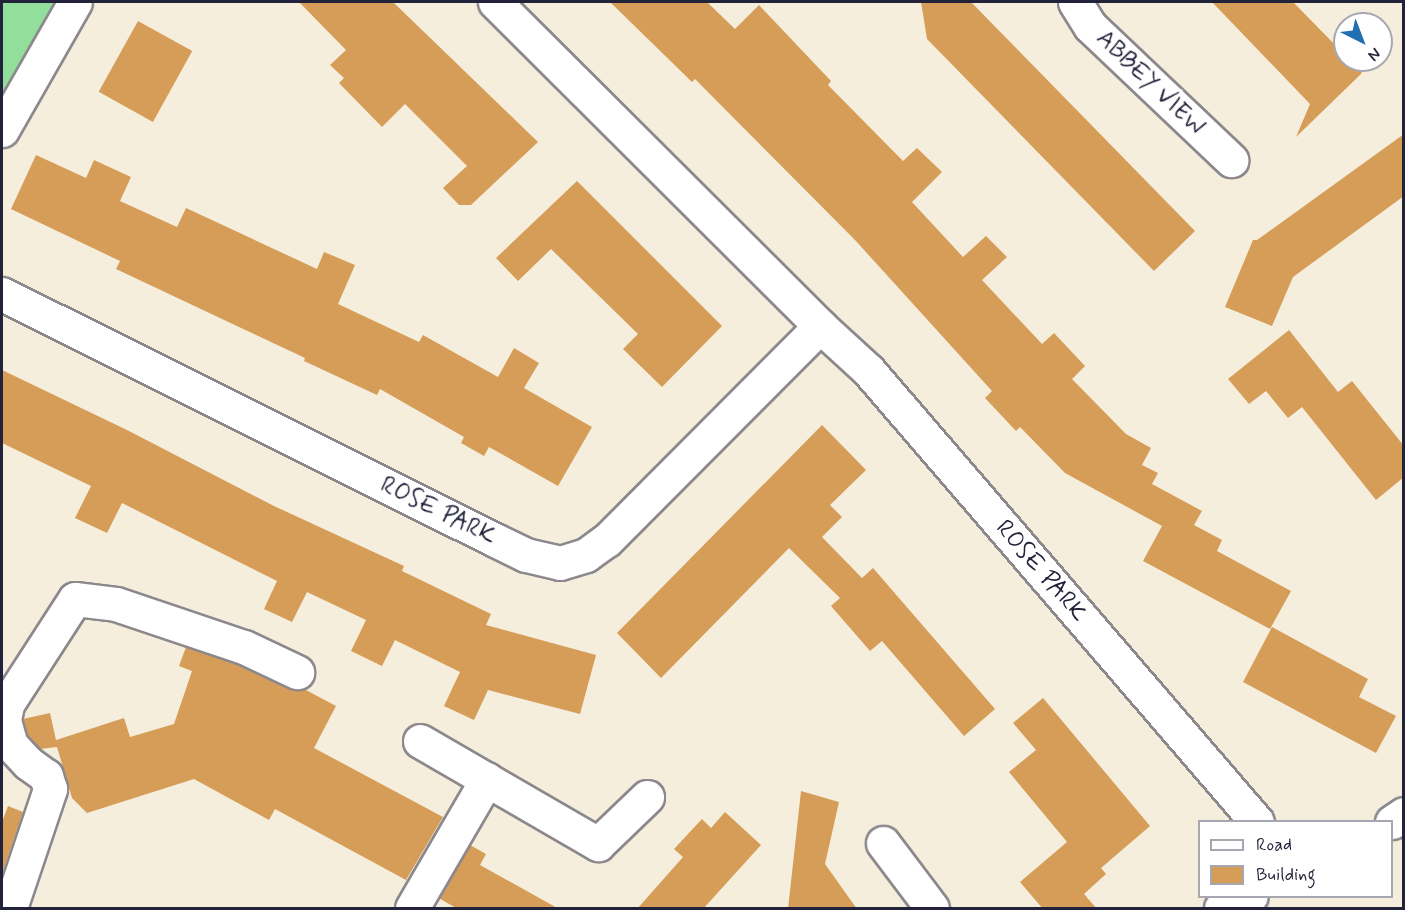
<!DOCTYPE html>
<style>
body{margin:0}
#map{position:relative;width:1405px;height:910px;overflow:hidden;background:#f6eedc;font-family:Mynerve,sans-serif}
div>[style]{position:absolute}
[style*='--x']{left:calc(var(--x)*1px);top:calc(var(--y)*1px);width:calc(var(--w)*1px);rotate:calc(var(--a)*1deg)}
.green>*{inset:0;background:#92df9c}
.building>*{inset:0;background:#d59d58;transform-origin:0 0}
.roads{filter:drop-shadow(2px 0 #8c888c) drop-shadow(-2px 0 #8c888c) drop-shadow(0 2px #8c888c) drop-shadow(0 -2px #8c888c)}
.minor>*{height:33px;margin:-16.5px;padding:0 16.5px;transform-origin:16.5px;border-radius:16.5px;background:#fff}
span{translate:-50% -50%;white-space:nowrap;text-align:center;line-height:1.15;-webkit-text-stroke:5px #fff;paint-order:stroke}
.street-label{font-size:24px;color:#22223b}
.frame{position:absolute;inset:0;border:3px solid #22223b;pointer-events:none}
.legend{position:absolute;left:1198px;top:820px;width:195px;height:78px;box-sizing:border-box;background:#fff;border:2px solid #a7a7b1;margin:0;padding:8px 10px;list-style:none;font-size:18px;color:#22223b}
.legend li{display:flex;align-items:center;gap:12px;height:30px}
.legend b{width:30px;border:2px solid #a7a7b1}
.north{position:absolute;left:1333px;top:12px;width:60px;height:60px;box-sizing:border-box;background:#fff;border:2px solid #a7a7b1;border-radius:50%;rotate:138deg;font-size:16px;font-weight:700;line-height:24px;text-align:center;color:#22223b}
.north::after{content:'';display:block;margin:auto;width:21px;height:27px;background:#1f6fb2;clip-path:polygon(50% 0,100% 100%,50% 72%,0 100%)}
</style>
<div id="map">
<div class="green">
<div style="clip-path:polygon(2px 2px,56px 2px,2px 96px)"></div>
</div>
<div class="building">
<div style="clip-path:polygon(299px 2px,393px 2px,538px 142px,471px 205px,459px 205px,443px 188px,467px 166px,405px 104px,382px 127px,339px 83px,344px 78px,330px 65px,346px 50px)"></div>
<div style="clip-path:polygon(610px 2px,707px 2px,735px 29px,759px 5px,831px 81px,828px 85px,903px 161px,917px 148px,942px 172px,912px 202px,963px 257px,986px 236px,1007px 257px,982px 280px,1042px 344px,1054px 333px,1085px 366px,1072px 379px,1126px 434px,1151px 448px,1142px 465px,1158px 473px,1152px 484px,1202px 511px,1194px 525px,1222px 540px,1217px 551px,1291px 591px,1270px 629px,1143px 561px,1162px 526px,1065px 473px,1020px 427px,1016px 431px,985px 398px,992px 391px,855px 240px,695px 79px,692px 82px)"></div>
<div style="clip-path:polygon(921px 2px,971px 2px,1195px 231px,1154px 271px,927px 39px)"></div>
<div style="clip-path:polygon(1212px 2px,1293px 2px,1345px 55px,1345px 60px,1349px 60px,1362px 73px,1296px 137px,1310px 104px)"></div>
<div style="left:138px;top:21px;width:62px;height:81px;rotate:29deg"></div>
<div style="clip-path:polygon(1404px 134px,1404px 196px,1293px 277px,1272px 326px,1225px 307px,1253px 240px,1257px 240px)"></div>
<div style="clip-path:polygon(36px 155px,86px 178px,94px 160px,131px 177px,120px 201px,177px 227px,186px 208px,317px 269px,324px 252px,355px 265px,338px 304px,419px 342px,423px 335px,498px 377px,514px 348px,539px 363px,524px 388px,592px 427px,558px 486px,489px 447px,484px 456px,461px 443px,464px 437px,380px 389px,377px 395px,304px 361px,305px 358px,116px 269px,120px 261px,11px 209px)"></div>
<div style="clip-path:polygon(577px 181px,722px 326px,662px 387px,623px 349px,638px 334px,551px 249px,518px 281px,496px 258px)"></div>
<div style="clip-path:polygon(1289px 330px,1338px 392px,1352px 381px,1404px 446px,1404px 477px,1376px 500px,1302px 407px,1288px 418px,1266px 391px,1249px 404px,1228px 379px)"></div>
<div style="clip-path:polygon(2px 370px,127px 430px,274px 506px,404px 566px,402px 571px,491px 614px,486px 625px,596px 655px,580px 714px,488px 690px,474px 720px,444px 706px,460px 672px,395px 640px,382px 666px,351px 651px,366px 620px,307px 592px,292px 622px,264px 609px,277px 581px,122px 503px,107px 533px,75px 518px,91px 486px,2px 443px)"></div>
<div style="clip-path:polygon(822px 425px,866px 470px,830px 505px,842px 517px,822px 537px,862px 578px,873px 568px,995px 709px,964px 736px,882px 641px,870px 651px,831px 606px,840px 598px,789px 548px,661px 678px,617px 633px)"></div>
<div style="clip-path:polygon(1272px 627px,1368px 679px,1359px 697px,1396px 716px,1376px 753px,1243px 682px)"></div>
<div style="clip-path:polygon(186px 647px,237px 664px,289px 689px,304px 689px,336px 706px,314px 748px,443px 817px,406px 880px,275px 809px,269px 820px,194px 779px,87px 813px,72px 798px,57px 747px,40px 749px,28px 735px,23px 719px,50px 713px,56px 740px,124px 718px,130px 737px,174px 724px,192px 671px,179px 666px)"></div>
<div style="clip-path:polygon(1043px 698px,1150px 826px,1101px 868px,1106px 874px,1084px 894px,1097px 909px,1043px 909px,1020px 882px,1067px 842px,1009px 772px,1036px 750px,1013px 723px)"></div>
<div style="clip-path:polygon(801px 791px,839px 802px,825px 864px,857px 909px,788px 909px)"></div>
<div style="clip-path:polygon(8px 806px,23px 812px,2px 874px,2px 822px)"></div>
<div style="clip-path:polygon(725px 812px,761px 845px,703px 909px,637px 909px,683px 857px,674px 849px,702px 819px,711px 828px)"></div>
<div style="clip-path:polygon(470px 845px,486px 854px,480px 865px,559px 909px,458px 909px,442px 900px,439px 898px)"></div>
</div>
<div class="roads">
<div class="minor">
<div style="--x:495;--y:2;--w:459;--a:44.9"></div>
<div style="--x:820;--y:326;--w:65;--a:42.5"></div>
<div style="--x:868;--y:370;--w:596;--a:49.28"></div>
<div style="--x:1075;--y:2;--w:28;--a:58"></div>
<div style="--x:1090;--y:26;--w:195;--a:43.5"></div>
<div style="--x:2;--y:130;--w:147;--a:-60.3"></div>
<div style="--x:2;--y:294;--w:551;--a:26.52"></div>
<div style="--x:495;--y:540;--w:34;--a:26"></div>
<div style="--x:526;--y:555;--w:35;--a:13"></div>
<div style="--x:560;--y:563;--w:27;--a:-17"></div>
<div style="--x:586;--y:555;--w:26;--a:-36"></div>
<div style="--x:607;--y:540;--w:302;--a:-45.1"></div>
<div style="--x:420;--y:741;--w:206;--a:30.1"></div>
<div style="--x:598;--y:844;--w:68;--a:-43.8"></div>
<div style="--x:1392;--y:822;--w:14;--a:-34"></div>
<div style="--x:883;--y:843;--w:81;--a:53"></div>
<div style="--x:10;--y:908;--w:126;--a:-71.4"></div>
<div style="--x:50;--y:789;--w:14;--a:-107"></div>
<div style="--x:46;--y:776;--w:22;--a:-144"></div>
<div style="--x:28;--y:763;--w:25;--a:-133"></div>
<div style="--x:11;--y:745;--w:26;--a:-106"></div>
<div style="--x:4;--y:720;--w:16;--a:-79"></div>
<div style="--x:7;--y:704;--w:125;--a:-57.1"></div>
<div style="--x:75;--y:599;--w:41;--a:7"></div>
<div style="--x:116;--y:604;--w:135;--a:18.6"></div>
<div style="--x:244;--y:647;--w:59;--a:25.3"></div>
<div style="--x:412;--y:908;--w:149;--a:-59.8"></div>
<div style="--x:1221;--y:908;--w:32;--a:-22"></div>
</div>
</div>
<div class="street-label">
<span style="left:1150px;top:83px;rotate:44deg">ABBEY VIEW</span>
<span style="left:438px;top:511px;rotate:26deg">ROSE PARK</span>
<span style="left:1041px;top:571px;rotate:49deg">ROSE PARK</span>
</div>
<div class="frame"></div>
<ul class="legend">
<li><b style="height:8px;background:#fff"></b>Road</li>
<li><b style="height:16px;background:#d59d58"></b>Building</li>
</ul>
<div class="north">N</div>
</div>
